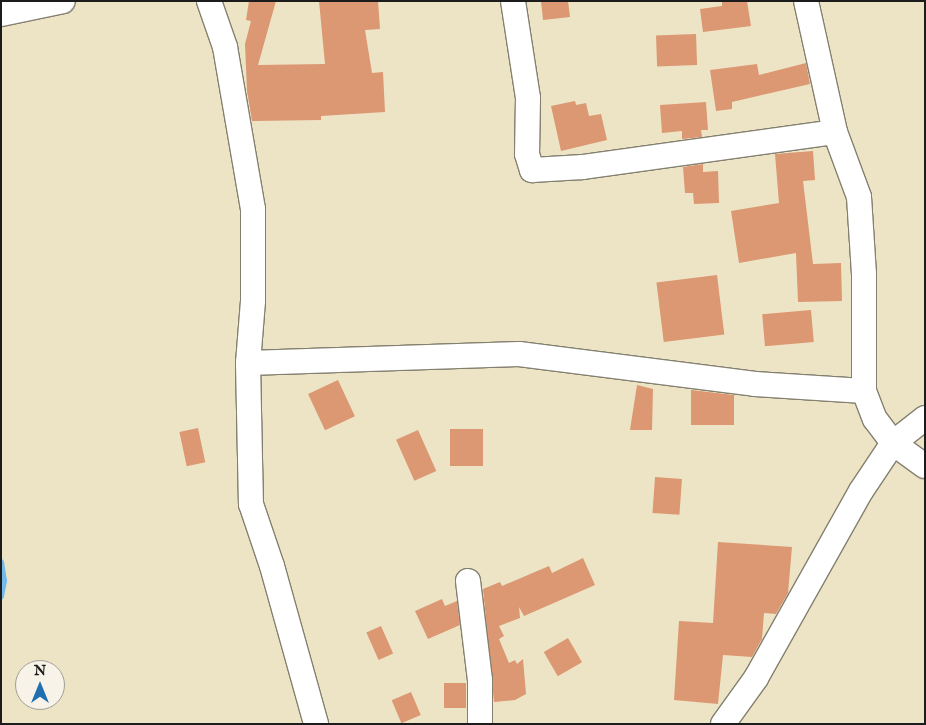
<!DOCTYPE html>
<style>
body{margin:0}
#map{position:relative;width:926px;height:725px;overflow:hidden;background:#ede4c5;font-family:"IM FELL English",serif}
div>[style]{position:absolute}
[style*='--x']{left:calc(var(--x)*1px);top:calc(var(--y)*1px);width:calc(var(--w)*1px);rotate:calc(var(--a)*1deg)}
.stream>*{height:6px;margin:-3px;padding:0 3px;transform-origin:3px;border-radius:3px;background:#72bbea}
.building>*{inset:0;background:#dc9773;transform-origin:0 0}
.roads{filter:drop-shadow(1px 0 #848070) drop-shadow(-1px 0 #848070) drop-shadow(0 1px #848070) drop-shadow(0 -1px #848070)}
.minor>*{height:24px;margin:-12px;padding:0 12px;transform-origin:12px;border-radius:12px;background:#fff}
span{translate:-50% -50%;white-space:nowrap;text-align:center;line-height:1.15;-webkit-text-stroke:4px #f7f3e8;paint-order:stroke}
.frame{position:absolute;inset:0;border:2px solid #1c1c1c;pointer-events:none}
.north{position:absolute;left:15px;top:660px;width:50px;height:50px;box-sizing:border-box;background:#f7f3e8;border:1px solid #9f9d96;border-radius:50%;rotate:0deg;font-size:14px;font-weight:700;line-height:20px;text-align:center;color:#1c1c1c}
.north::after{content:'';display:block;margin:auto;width:18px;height:22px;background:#1f6fb2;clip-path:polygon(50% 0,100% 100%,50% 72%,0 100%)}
</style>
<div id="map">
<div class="stream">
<div style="--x:1;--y:562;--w:19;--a:81"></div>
<div style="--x:4;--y:581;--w:16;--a:101"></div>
</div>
<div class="building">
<div style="clip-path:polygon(249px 1px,276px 1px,258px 65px,325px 64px,319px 1px,378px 1px,380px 29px,365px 30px,372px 73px,383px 72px,385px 112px,321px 116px,321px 120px,252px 121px,247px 91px,245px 44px,251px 21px,246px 20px)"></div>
<div style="clip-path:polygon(541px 1px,568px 1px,570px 17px,543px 20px)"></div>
<div style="clip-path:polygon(722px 1px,747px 1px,751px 26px,703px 32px,700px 9px,722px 6px)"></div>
<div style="left:696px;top:34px;width:31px;height:40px;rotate:88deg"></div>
<div style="clip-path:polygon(806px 63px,810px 84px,732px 102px,732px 109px,716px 111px,710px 70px,757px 64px,759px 75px)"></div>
<div style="clip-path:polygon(575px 101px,576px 105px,586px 103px,589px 116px,601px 114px,607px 140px,561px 151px,551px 106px)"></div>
<div style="clip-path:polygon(706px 102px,708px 130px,701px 130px,702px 137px,682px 139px,682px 131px,662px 133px,660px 105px)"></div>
<div style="clip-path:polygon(813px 151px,815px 180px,803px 181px,813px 264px,841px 263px,842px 301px,798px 302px,796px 253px,739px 263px,731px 211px,779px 203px,775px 154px)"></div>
<div style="clip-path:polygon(703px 164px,703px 172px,718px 171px,719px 203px,694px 204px,693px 193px,685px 193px,683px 167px)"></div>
<div style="left:717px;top:275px;width:60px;height:61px;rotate:83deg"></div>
<div style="left:811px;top:310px;width:32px;height:49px;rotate:85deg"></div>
<div style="left:338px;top:380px;width:40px;height:33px;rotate:65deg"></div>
<div style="clip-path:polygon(637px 385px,653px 389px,652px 430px,630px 430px)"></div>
<div style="clip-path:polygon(691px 390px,734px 395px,734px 425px,691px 425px)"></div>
<div style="left:198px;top:428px;width:35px;height:19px;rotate:78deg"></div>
<div style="left:450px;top:429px;width:33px;height:37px"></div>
<div style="left:418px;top:430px;width:45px;height:24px;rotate:66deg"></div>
<div style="left:655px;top:477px;width:27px;height:36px;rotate:4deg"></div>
<div style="clip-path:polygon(718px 542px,792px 547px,788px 593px,776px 614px,764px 613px,762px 639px,752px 657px,723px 655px,718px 704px,674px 700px,679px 621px,713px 623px)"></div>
<div style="clip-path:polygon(583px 558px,595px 585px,524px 616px,519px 607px,520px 618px,499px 626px,504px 636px,499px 639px,509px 663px,515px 660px,517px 664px,523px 659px,526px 694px,515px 700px,494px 702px,483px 589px,500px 582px,502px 586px,549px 566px,552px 573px)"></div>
<div style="clip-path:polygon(442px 599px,445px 606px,457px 601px,460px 625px,428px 639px,415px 611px)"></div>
<div style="left:381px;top:626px;width:30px;height:16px;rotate:66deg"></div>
<div style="left:568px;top:638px;width:28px;height:28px;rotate:60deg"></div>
<div style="left:466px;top:683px;width:25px;height:22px;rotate:90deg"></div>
<div style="left:411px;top:692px;width:25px;height:21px;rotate:67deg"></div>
</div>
<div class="roads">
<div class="minor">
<div style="--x:209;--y:1;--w:49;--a:70.8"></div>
<div style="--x:225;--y:47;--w:164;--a:80.2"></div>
<div style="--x:253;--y:209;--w:92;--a:90"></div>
<div style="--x:253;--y:301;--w:62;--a:94.6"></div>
<div style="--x:248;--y:363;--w:141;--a:88.8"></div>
<div style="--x:251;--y:504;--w:65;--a:71.3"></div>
<div style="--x:272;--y:566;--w:164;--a:74.4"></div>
<div style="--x:513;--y:1;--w:98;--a:81.2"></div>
<div style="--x:528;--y:98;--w:56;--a:91"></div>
<div style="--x:527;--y:154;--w:17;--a:73"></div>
<div style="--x:532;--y:170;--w:51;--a:-3.4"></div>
<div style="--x:583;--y:167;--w:254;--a:-7.9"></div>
<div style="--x:806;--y:1;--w:134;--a:77.5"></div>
<div style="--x:835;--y:132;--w:69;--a:69.7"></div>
<div style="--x:859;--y:197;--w:77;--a:86.3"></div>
<div style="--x:864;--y:274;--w:117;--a:90"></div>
<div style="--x:864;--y:391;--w:30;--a:69"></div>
<div style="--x:875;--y:419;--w:30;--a:53"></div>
<div style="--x:893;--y:443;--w:39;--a:36"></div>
<div style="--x:1;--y:14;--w:63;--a:-11.8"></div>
<div style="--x:248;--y:363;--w:271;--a:-1.9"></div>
<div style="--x:519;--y:354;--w:238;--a:7.2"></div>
<div style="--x:755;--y:384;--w:109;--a:3.7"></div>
<div style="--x:468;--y:581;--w:100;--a:83.1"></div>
<div style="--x:480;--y:680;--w:44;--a:90"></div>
<div style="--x:723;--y:724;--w:57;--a:-54.3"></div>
<div style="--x:756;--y:678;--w:214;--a:-60.7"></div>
<div style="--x:861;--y:491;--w:58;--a:-56.3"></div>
<div style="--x:893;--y:443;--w:41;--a:-38"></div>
</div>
</div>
<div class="frame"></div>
<div class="north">N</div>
</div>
